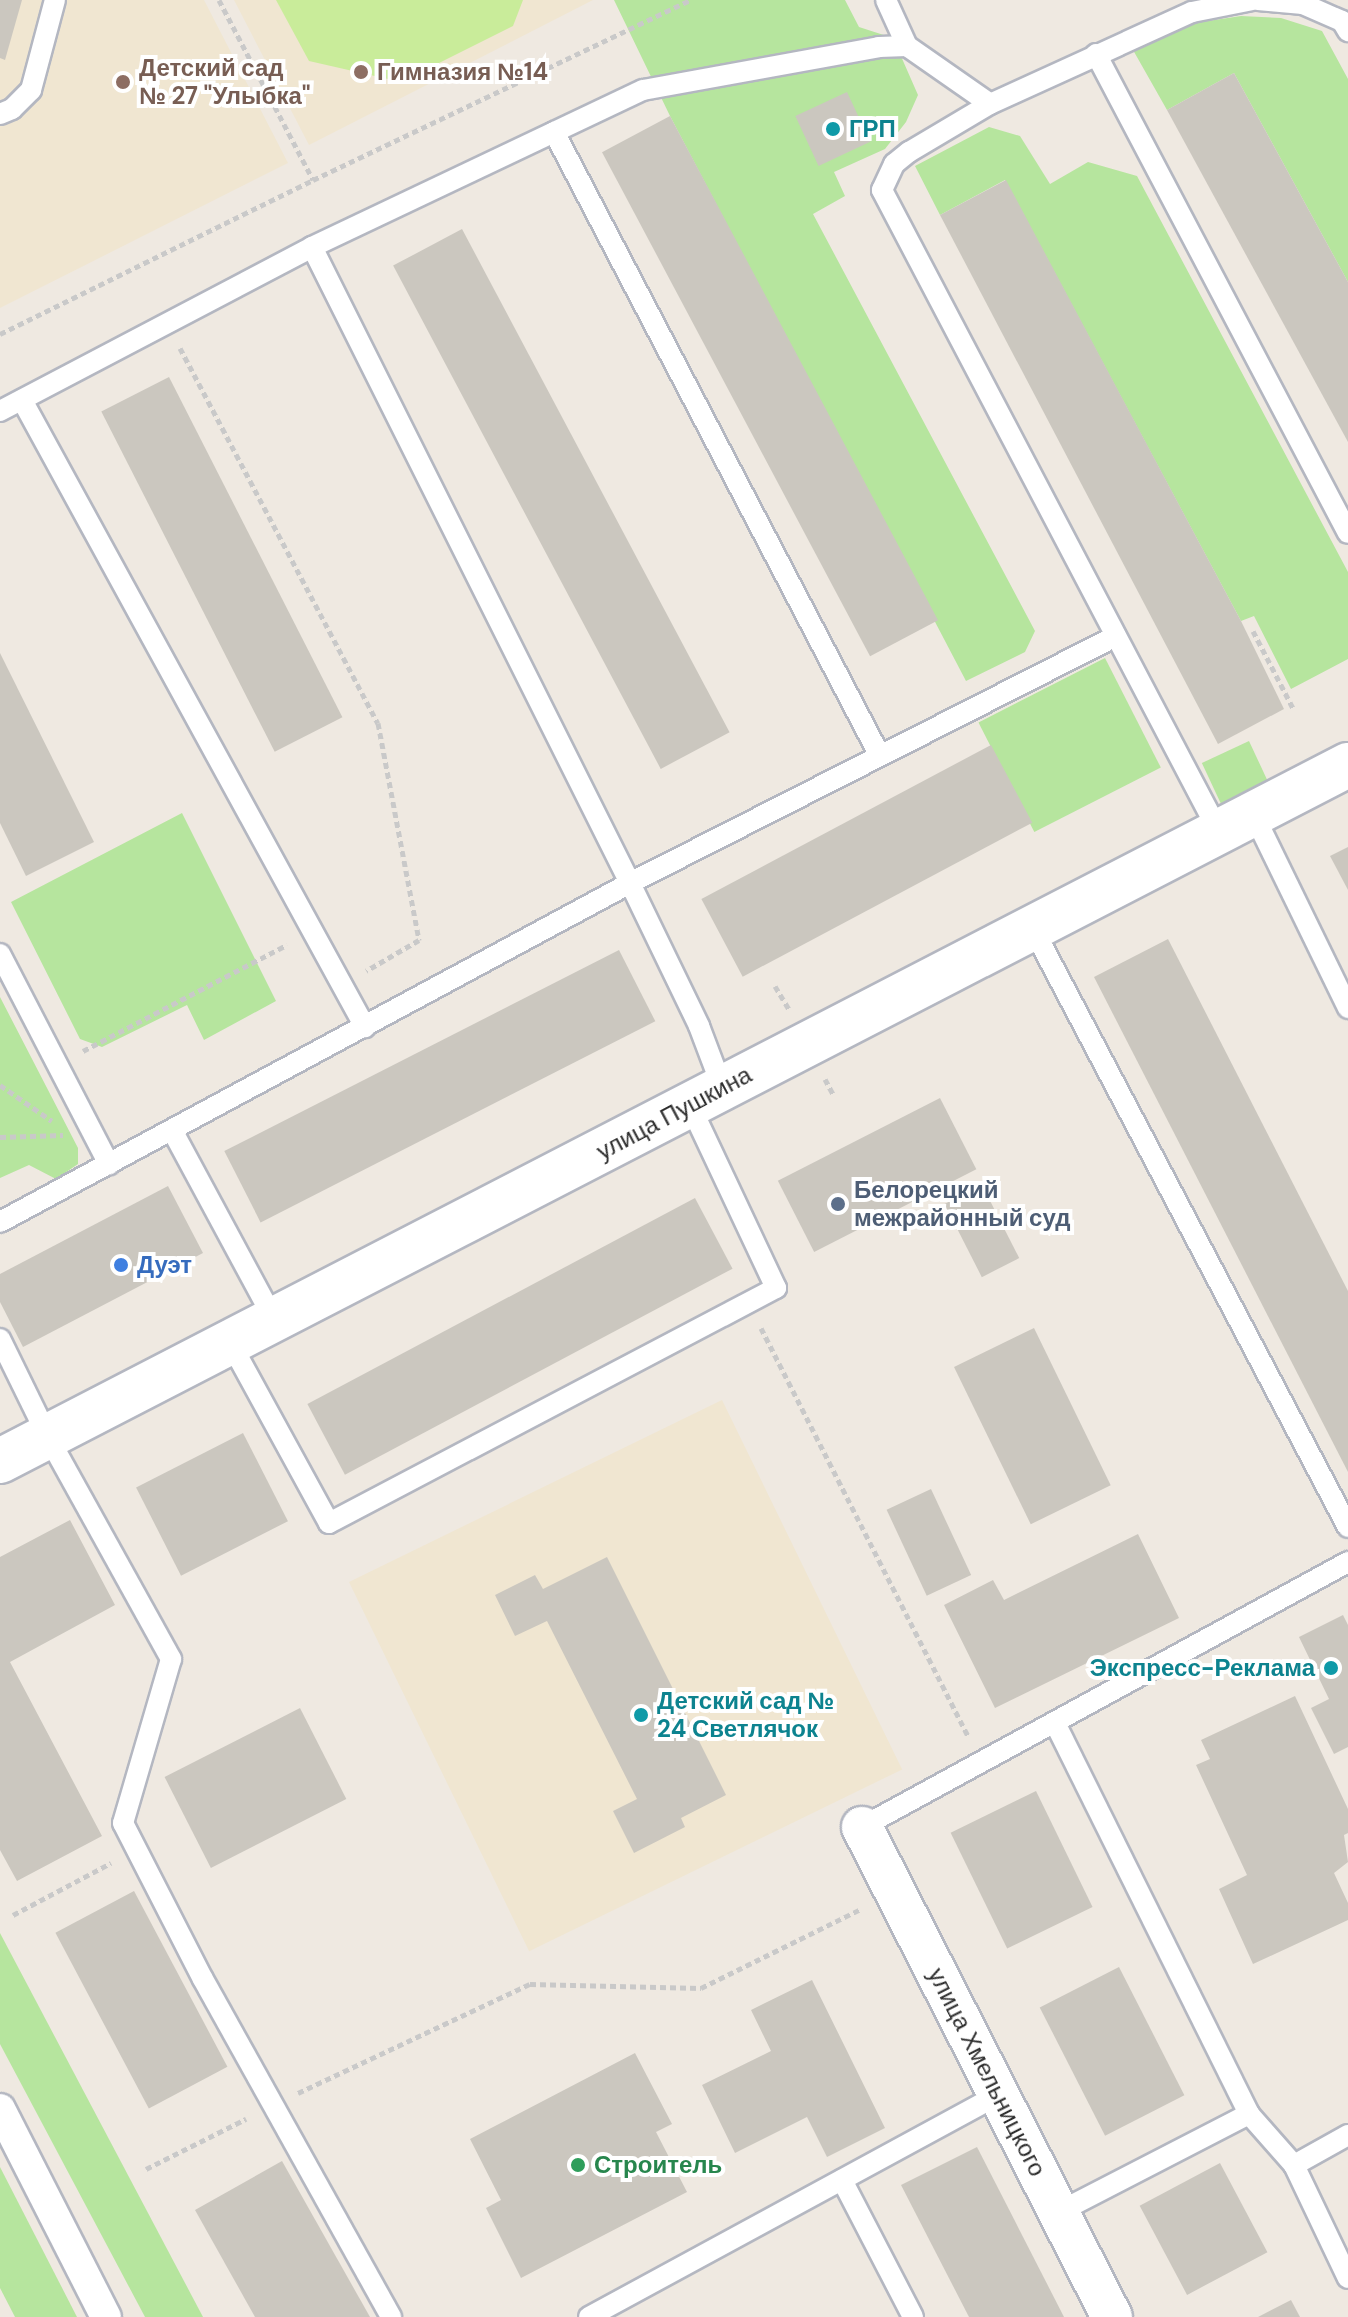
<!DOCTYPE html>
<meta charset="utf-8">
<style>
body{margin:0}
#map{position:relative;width:1348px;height:2317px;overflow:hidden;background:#efe9e1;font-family:"DM Sans",sans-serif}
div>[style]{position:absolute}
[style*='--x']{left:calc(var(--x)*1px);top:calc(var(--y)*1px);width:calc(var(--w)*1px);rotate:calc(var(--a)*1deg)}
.education>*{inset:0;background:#f0e6d1;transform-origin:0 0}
.green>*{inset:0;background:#b6e59e;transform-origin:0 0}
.pitch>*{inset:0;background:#c9ec9a}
.building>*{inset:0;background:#cbc7bf;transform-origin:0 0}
.path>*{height:5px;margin-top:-2.5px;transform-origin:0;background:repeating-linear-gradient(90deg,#c9c9c9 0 6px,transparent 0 10px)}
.roads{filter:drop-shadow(2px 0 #b4b7c1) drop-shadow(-2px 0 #b4b7c1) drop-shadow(0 2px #b4b7c1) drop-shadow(0 -2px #b4b7c1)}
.service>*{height:20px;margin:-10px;padding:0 10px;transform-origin:10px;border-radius:10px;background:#fff}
.pedestrian>*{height:30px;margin:-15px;padding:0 15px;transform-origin:15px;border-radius:15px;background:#fff}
.minor>*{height:40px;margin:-20px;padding:0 20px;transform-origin:20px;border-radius:20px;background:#fff}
.secondary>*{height:44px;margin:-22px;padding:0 22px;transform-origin:22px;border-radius:22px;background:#fff}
.dots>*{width:22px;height:22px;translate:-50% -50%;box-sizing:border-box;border:4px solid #fff;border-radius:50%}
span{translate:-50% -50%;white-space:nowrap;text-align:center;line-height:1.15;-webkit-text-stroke:8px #fff;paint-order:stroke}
.education-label{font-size:24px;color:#785e54;font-weight:700}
.left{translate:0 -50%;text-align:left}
.culture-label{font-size:24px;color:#0d838f;font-weight:700}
.right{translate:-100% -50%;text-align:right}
.street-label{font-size:24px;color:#2e2e2e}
.service-label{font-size:24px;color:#4e5e75;font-weight:700}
.shop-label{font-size:24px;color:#366cbe;font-weight:700}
.leisure-label{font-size:24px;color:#27864d;font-weight:700}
</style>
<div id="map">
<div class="education">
<div style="clip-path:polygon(0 0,204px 0,288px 163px,0 308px)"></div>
<div style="clip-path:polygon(234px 0,593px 0,309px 145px)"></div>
<div style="left:722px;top:1400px;width:411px;height:415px;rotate:64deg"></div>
</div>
<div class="green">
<div style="clip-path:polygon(614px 0,845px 0,859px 27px,893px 38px,918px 95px,906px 122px,885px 149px,834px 172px,845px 196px,813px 214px,1035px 631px,1025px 652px,966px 681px,670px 116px)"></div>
<div style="clip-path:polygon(1241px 16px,1281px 18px,1322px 31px,1348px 79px,1348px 282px,1234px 73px,1167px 110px,1133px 50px,1188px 24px)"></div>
<div style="clip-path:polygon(989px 127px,1020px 136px,1050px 184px,1088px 162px,1137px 176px,1348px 572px,1348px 659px,1291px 689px,1254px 616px,1241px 621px,1005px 180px,940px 215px,915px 166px)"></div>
<div style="left:1105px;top:658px;width:123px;height:142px;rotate:63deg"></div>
<div style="left:1249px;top:741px;width:47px;height:52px;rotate:65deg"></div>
<div style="clip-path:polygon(182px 813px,276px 1001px,204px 1040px,187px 1005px,102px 1047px,80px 1039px,11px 902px)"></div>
<div style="clip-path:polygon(0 997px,78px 1148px,78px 1164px,56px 1179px,29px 1165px,0 1178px)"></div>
<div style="clip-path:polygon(0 1933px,203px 2317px,145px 2317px,0 2044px)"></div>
<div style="clip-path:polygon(0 2167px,77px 2317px,15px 2317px,0 2288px)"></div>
</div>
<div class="pitch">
<div style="clip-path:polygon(276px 0,523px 0,513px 26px,401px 82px,309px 61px)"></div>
</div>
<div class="building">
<div style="clip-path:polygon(0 0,22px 0,5px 60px,0 58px)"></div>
<div style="clip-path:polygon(1234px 73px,1348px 282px,1348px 442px,1167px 110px)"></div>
<div style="left:847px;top:92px;width:55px;height:57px;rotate:65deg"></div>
<div style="left:670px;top:116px;width:571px;height:77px;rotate:62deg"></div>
<div style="clip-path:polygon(1006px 180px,1241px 621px,1284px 709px,1218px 744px,940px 215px)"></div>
<div style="left:462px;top:229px;width:570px;height:78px;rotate:62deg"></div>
<div style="left:169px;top:377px;width:382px;height:76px;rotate:63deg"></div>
<div style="clip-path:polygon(0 653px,94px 842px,26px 876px,0 823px)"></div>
<div style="left:991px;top:745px;width:88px;height:328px;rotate:62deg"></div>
<div style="clip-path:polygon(1348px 847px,1348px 890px,1330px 856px)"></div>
<div style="clip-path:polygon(1168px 939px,1348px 1291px,1348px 1472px,1094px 977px)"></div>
<div style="left:619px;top:950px;width:80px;height:443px;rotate:63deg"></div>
<div style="left:940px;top:1098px;width:80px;height:182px;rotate:63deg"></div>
<div style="left:982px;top:1185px;width:82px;height:42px;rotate:63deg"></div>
<div style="clip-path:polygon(168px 1186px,203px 1253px,23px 1347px,0 1302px,0 1274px)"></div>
<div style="left:695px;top:1198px;width:80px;height:439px;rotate:62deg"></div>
<div style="left:1034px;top:1328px;width:175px;height:89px;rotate:64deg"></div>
<div style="left:243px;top:1433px;width:99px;height:120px;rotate:63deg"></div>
<div style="left:931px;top:1489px;width:95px;height:49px;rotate:65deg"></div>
<div style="clip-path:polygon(70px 1520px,115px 1605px,10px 1662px,102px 1836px,17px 1881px,0 1850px,0 1557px)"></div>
<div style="clip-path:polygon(1138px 1534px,1179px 1618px,995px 1708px,944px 1605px,993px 1580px,1004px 1600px)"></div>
<div style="clip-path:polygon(607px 1557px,726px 1795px,681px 1818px,685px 1827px,634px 1853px,613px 1811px,637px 1799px,547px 1621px,515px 1636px,495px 1595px,535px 1575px,543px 1589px)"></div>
<div style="clip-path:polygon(1343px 1615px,1348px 1625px,1348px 1747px,1334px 1754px,1311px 1708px,1329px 1699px,1299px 1637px)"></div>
<div style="clip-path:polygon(1295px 1696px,1348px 1809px,1348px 1833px,1344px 1835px,1348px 1862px,1334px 1873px,1348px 1903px,1348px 1920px,1253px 1964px,1219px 1889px,1247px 1875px,1196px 1765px,1210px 1759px,1201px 1740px)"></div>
<div style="left:300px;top:1708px;width:102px;height:152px;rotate:63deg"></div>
<div style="left:1036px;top:1791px;width:129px;height:95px;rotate:64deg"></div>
<div style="left:134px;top:1891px;width:199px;height:89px;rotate:62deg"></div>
<div style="left:1119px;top:1967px;width:144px;height:89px;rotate:63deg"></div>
<div style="clip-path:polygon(812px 1980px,885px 2128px,827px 2157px,807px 2117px,735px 2153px,702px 2085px,771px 2051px,751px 2010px)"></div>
<div style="clip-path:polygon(635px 2053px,672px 2124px,656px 2132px,687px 2192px,521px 2278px,486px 2208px,501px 2200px,470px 2139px)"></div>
<div style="clip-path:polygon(977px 2147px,1064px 2317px,969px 2317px,901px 2185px)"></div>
<div style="clip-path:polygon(282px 2161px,370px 2317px,255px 2317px,195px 2210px)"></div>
<div style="left:1220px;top:2163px;width:101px;height:91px;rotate:62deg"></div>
<div style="clip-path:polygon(1291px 2300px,1300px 2317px,1258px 2317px)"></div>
</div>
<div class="path">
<div style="--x:219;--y:0;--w:203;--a:62.4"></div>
<div style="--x:313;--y:180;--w:419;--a:-25.5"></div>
<div style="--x:0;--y:334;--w:349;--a:-26.2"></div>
<div style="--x:180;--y:348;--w:424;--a:62.2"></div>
<div style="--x:378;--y:723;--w:221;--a:79.3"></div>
<div style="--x:419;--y:940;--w:61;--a:149.7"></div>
<div style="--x:1253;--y:631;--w:89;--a:62.6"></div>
<div style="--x:775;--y:986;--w:27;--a:59"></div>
<div style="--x:83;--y:1051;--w:230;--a:-27.5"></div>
<div style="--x:825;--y:1079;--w:19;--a:62"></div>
<div style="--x:0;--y:1085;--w:63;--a:34.7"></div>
<div style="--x:0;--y:1137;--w:63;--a:-1.8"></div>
<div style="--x:761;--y:1328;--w:458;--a:63.1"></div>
<div style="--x:13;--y:1915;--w:111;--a:-28"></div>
<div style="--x:298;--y:2093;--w:256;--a:-25.2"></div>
<div style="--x:530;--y:1984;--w:171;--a:1.3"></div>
<div style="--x:701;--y:1988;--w:178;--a:-26.3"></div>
<div style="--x:146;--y:2169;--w:112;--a:-26.6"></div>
</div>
<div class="roads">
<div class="service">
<div style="--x:886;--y:0;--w:51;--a:65.5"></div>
<div style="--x:1258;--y:0;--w:45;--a:5.1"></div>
<div style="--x:1303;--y:4;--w:43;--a:23.6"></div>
<div style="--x:1342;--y:21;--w:12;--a:59"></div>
<div style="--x:1096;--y:54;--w:541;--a:62.25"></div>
<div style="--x:0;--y:114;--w:13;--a:-23"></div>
<div style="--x:12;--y:109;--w:27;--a:-45"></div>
<div style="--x:31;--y:90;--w:93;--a:-75.1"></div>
<div style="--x:554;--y:132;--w:704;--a:62.42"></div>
<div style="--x:312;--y:247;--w:366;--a:-25.4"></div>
<div style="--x:643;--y:90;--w:240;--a:-10.3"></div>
<div style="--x:879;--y:47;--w:28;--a:-2"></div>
<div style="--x:907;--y:46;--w:101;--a:34.9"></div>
<div style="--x:22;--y:400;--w:715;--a:61.32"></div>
<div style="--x:0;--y:411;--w:352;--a:-27.7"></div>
<div style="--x:312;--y:247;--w:711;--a:63.43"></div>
<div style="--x:630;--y:883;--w:159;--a:64.2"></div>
<div style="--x:699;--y:1026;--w:65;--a:69.3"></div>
<div style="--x:1253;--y:813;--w:217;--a:64"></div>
<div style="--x:1219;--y:832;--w:725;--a:-117.7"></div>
<div style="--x:882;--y:190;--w:29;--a:-65"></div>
<div style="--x:894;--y:164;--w:19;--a:-39"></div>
<div style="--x:909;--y:152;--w:94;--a:-30.7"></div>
<div style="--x:990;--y:104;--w:222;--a:-24.5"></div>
<div style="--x:1192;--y:12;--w:61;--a:-11.3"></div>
<div style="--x:1032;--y:927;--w:678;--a:62.23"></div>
<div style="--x:0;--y:954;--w:237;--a:62.6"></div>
<div style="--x:172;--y:1130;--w:217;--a:61.7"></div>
<div style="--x:0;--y:1222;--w:715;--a:-28.28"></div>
<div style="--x:630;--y:883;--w:545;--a:-26.94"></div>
<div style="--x:0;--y:1339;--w:109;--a:63.9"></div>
<div style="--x:48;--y:1437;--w:254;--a:61"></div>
<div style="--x:171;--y:1659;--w:171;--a:106.3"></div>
<div style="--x:123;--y:1823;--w:175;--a:62.9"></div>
<div style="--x:203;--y:1979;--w:387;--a:60.9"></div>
<div style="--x:231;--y:1344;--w:204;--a:61.3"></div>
<div style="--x:329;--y:1523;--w:505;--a:-27.73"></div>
<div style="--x:776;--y:1288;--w:202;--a:-115.2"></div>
<div style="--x:1055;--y:1723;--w:436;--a:63.6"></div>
<div style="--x:1249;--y:2114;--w:68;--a:48.6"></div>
<div style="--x:862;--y:1827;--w:554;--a:-28.6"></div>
<div style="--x:1348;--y:2135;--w:62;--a:150.9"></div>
<div style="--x:1294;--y:2165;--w:125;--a:64.5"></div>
<div style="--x:842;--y:2180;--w:154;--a:62.6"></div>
<div style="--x:1059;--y:2212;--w:214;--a:-27.3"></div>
<div style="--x:589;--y:2317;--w:465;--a:-28.5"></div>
</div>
<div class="pedestrian">
<div style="--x:0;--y:2109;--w:233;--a:63"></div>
</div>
<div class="minor">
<div style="--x:862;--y:1827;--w:550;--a:62.97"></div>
</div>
<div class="secondary">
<div style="--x:0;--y:1461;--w:1517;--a:-27.31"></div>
</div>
</div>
<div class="dots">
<div style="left:361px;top:72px;background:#8d6e63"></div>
<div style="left:123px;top:82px;background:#8d6e63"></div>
<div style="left:833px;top:129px;background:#0f9aa8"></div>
<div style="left:838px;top:1204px;background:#5c6f8a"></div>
<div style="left:121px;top:1265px;background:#3f7fe0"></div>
<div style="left:1331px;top:1668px;background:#0f9aa8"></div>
<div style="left:641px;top:1715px;background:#0f9aa8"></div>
<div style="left:578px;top:2165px;background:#2e9e5b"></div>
</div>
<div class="education-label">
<span class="left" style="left:139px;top:82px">Детский сад<br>№ 27 "Улыбка"</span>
<span class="left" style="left:377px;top:72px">Гимназия №14</span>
</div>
<div class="culture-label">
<span class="left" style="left:849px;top:129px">ГРП</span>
<span class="right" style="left:1315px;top:1668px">Экспресс-Реклама</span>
<span class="left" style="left:657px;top:1715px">Детский сад №<br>24 Светлячок</span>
</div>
<div class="street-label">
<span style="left:674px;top:1113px;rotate:-28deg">улица Пушкина</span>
<span style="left:987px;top:2072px;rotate:63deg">улица Хмельницкого</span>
</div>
<div class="service-label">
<span class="left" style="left:854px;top:1204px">Белорецкий<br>межрайонный суд</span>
</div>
<div class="shop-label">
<span class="left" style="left:137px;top:1265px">Дуэт</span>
</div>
<div class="leisure-label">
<span class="left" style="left:594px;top:2165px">Строитель</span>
</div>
</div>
